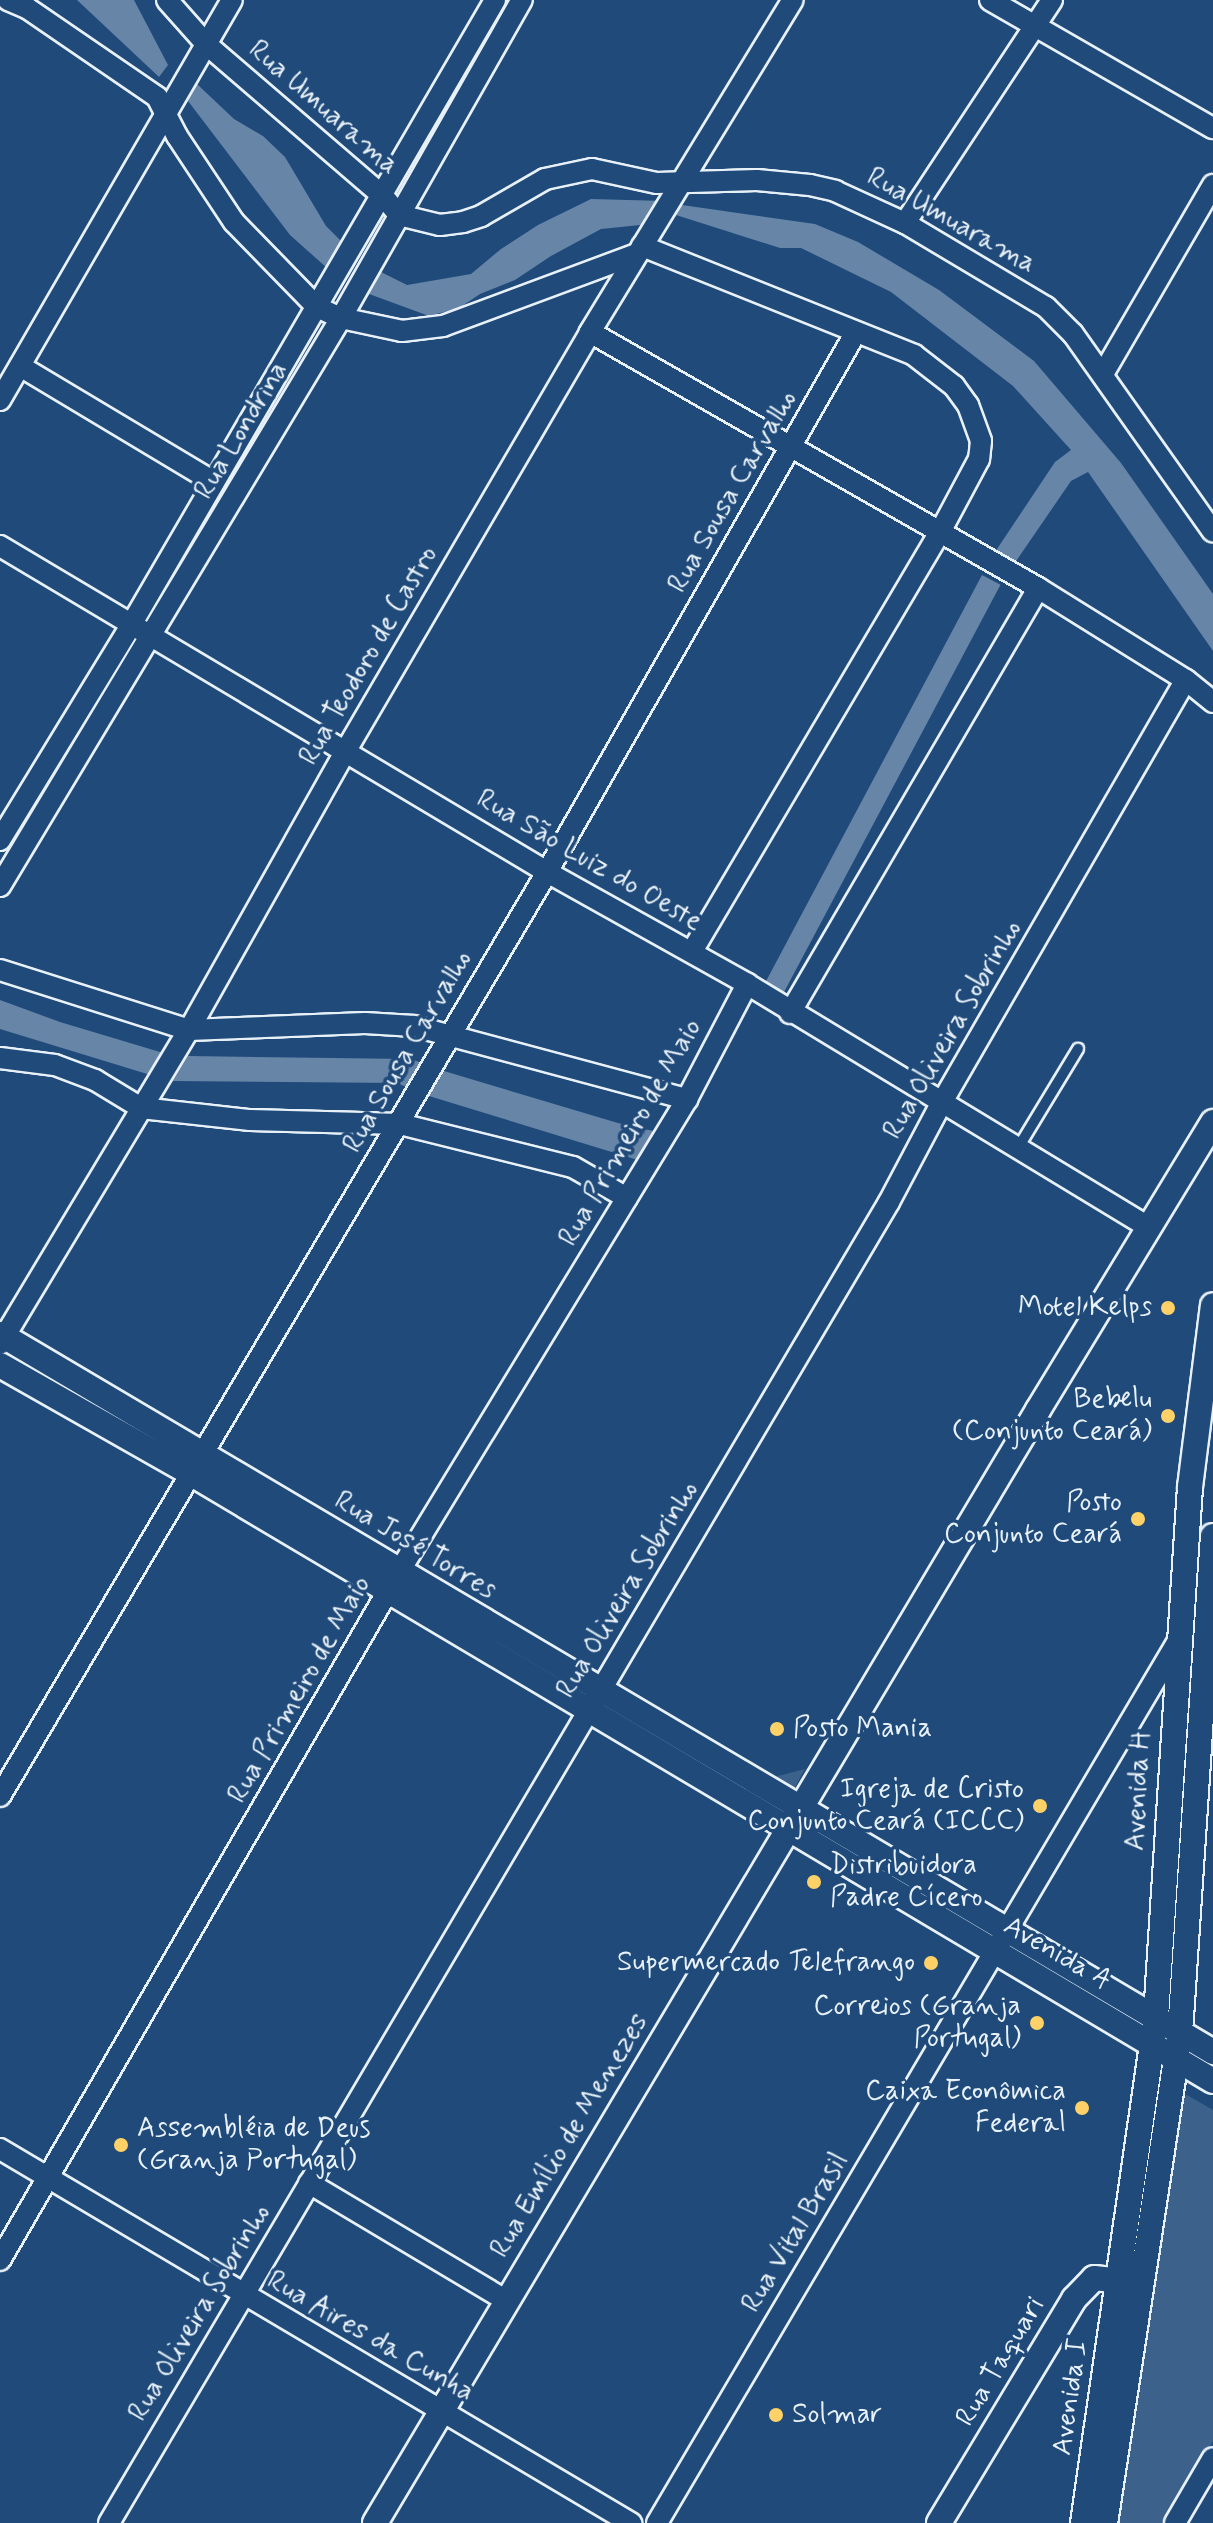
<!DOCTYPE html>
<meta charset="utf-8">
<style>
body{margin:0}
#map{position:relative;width:1213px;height:2523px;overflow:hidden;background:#1f4a7a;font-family:Mynerve,sans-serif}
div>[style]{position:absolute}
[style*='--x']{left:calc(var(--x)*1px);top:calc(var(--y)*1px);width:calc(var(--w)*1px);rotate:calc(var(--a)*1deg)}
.green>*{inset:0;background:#3c628c}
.water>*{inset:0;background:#6685a7;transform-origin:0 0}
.roads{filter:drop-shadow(2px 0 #e8f1f8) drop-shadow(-2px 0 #e8f1f8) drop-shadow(0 2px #e8f1f8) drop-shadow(0 -2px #e8f1f8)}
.service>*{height:10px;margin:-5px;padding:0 5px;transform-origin:5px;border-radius:5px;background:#1f4a7a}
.minor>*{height:20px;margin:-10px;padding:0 10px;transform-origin:10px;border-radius:10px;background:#1f4a7a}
.tertiary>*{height:24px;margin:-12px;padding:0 12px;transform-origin:12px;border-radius:12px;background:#1f4a7a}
.dots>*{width:22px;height:22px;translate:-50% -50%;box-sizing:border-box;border:4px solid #1f4a7a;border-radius:50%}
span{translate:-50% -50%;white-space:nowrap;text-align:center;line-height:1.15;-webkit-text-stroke:7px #1f4a7a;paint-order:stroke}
.street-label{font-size:28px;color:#e8f1f8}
.poi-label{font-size:28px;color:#e8f1f8}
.right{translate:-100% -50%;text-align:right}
.left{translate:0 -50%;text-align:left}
</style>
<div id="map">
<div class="green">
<div style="clip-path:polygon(805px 1769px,794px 1789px,774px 1777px)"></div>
<div style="clip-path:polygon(1187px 2095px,1213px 2110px,1213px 2441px,1164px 2523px,1107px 2523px,1176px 2104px)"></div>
</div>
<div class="water">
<div style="clip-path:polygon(77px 0,134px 0,168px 65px,159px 77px)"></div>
<div style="clip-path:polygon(197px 84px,234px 119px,263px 136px,285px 157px,326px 226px,342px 242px,327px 268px,290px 235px,188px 101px)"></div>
<div style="clip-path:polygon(591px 199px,665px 201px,650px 224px,601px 229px,551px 256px,515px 280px,480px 294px,459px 308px,429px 316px,361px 291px,375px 269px,407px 285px,471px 274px,501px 249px,538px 225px)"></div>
<div style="clip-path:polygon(682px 205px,815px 224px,858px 242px,939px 290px,1034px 361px,1121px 463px,1213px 594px,1213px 651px,1088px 472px,1071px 481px,1010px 570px,991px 558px,1055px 462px,1071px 450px,1013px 386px,891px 292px,801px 248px,780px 248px,676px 215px)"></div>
<div style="left:982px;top:575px;width:21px;height:469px;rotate:28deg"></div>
<div style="clip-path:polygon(0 1000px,60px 1022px,170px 1055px,157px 1077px,0 1029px)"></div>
<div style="clip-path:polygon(188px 1056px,410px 1059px,429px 1065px,413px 1090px,397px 1083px,173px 1081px)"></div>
<div style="clip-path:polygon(444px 1071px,618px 1123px,658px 1132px,641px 1161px,429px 1096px)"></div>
</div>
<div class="roads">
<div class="service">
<div style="--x:1018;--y:1148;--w:116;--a:-58.8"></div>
</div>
<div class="minor">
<div style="--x:8;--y:0;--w:21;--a:23"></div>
<div style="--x:27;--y:8;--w:158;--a:34.4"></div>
<div style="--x:157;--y:97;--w:44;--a:62.9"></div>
<div style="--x:177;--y:136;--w:103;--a:56.5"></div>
<div style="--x:234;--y:222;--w:119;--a:45.7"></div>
<div style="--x:317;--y:307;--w:26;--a:25"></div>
<div style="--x:341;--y:318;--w:62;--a:12"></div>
<div style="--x:402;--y:331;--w:41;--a:-7"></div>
<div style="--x:443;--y:326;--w:207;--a:-20.4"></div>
<div style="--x:167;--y:0;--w:59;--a:48.4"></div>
<div style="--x:206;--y:44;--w:233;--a:40.7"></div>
<div style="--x:383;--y:196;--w:25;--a:50"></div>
<div style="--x:399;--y:215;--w:42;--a:13.7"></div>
<div style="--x:440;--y:225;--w:23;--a:-7"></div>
<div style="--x:463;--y:222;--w:19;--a:-18"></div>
<div style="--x:481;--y:216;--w:74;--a:-30"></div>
<div style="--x:545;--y:179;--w:48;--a:-12"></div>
<div style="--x:592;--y:169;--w:66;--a:12.2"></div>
<div style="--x:657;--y:183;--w:100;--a:-1.7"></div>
<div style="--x:757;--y:180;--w:53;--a:5.4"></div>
<div style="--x:810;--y:185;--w:26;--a:13"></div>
<div style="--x:835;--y:191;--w:77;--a:24.6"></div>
<div style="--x:905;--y:223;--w:164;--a:30.8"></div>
<div style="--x:1046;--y:307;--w:38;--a:45"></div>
<div style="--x:1073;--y:334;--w:242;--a:54.7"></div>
<div style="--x:990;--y:0;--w:257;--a:29.9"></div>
<div style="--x:905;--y:223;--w:267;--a:-56.6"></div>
<div style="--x:642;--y:246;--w:293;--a:21.8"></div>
<div style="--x:914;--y:355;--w:51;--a:37.8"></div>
<div style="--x:954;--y:386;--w:24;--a:54"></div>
<div style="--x:968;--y:405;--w:38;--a:70"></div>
<div style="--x:981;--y:441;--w:18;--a:96"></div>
<div style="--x:979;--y:459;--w:83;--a:118.1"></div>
<div style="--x:940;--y:532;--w:487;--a:120.6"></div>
<div style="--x:590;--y:332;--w:516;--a:29.74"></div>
<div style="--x:1038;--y:588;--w:174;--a:31.9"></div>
<div style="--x:1186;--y:680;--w:35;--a:39"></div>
<div style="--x:20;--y:366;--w:226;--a:30.9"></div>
<div style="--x:1103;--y:374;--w:219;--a:-59.8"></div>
<div style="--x:0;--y:400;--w:462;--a:-59.9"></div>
<div style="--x:0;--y:546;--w:637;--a:30.79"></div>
<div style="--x:547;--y:872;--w:229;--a:29.2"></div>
<div style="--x:747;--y:984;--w:469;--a:31.2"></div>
<div style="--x:0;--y:840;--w:252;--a:-58.6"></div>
<div style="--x:131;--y:625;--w:723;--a:-59.78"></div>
<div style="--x:0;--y:886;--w:662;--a:-59.02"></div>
<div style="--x:341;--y:318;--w:366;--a:-60.4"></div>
<div style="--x:0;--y:970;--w:198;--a:17.6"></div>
<div style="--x:189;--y:1030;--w:176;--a:-2.3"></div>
<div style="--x:365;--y:1023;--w:49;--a:3.5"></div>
<div style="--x:414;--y:1026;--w:283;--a:15"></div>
<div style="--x:790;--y:1013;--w:492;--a:-59.7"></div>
<div style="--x:0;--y:1058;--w:55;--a:7.3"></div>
<div style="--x:55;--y:1065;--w:43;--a:20.6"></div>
<div style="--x:95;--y:1080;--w:54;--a:31.3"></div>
<div style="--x:141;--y:1108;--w:110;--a:6.3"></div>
<div style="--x:250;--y:1120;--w:150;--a:1.5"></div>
<div style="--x:400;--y:1124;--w:178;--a:14"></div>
<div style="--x:573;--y:1167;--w:62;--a:29.9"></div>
<div style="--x:0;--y:1344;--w:366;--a:-59"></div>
<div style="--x:189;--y:1030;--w:319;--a:-60.7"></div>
<div style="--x:345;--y:752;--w:486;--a:-59.7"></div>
<div style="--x:590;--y:332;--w:389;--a:-58.6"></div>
<div style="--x:0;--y:1796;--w:1074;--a:-59.37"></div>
<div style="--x:547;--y:872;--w:622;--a:-60.22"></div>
<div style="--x:0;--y:2149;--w:734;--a:30.66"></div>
<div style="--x:309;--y:2183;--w:230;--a:30.8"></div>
<div style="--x:0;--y:2260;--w:795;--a:-59.89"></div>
<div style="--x:399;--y:1572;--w:554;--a:-58.66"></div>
<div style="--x:687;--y:1099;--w:130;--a:-62.4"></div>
<div style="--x:109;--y:2523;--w:1534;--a:-59.44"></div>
<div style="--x:889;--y:1202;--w:113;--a:-62.1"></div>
<div style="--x:942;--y:1102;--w:487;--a:-60"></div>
<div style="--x:657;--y:2523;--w:1024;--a:-59.43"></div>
<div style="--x:1175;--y:2523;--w:75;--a:-59.7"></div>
</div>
<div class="tertiary">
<div style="--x:0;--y:1334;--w:1410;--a:30.62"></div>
<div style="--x:0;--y:1365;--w:219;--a:29.6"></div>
<div style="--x:190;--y:1473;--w:1190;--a:30.72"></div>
<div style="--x:375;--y:2523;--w:1296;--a:-59.22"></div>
<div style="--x:1038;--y:1410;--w:337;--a:-58.7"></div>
<div style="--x:939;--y:2523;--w:262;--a:-58.9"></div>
<div style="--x:1074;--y:2299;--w:29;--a:-46"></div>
<div style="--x:1094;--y:2278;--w:38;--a:6"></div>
<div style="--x:1083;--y:2523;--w:511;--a:-81.79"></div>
<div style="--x:1156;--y:2017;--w:531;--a:-86.33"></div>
<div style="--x:1190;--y:1487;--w:183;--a:-82.8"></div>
<div style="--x:1105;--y:2523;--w:497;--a:-81.3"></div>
<div style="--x:1180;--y:2032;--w:497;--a:-86.2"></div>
</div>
</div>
<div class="dots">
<div style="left:1168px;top:1308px;background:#ffd166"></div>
<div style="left:1168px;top:1416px;background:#ffd166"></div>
<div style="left:1138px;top:1519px;background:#ffd166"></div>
<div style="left:777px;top:1729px;background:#ffd166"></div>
<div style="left:1040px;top:1806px;background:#ffd166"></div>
<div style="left:814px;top:1882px;background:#ffd166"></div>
<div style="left:931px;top:1963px;background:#ffd166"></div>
<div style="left:1037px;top:2023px;background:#ffd166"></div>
<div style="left:1082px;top:2108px;background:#ffd166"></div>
<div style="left:121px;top:2145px;background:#ffd166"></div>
<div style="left:776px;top:2415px;background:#ffd166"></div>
</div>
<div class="street-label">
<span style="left:323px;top:108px;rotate:41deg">Rua Umuarama</span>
<span style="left:951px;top:221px;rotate:29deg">Rua Umuarama</span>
<span style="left:242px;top:431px;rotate:-59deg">Rua Londrina</span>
<span style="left:733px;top:492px;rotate:-60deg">Rua Sousa Carvalho</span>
<span style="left:369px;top:656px;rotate:-60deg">Rua Teodoro de Castro</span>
<span style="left:589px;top:861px;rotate:30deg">Rua São Luiz do Oeste</span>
<span style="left:953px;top:1030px;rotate:-60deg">Rua Oliveira Sobrinho</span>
<span style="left:408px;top:1052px;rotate:-60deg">Rua Sousa Carvalho</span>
<span style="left:631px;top:1133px;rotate:-60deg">Rua Primeiro de Maio</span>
<span style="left:415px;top:1546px;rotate:31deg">Rua José Torres</span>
<span style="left:628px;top:1590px;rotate:-59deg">Rua Oliveira Sobrinho</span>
<span style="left:300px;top:1690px;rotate:-60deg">Rua Primeiro de Maio</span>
<span style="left:1139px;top:1791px;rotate:-87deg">Avenida H</span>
<span style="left:1057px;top:1954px;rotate:30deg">Avenida A</span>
<span style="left:570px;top:2136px;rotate:-59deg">Rua Emílio de Menezes</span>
<span style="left:796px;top:2233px;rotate:-59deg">Rua Vital Brasil</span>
<span style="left:200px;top:2313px;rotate:-59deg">Rua Oliveira Sobrinho</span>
<span style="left:370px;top:2337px;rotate:30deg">Rua Aires da Cunha</span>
<span style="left:1001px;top:2362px;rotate:-59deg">Rua Taquari</span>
<span style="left:1071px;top:2397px;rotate:-82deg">Avenida I</span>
</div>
<div class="poi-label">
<span class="right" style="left:1152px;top:1308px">Motel Kelps</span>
<span class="right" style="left:1152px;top:1416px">Bebelu<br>(Conjunto Ceará)</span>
<span class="right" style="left:1122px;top:1519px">Posto<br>Conjunto Ceará</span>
<span class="left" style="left:793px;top:1729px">Posto Mania</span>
<span class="right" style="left:1024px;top:1806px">Igreja de Cristo<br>Conjunto Ceará (ICCC)</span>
<span class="left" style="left:830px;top:1882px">Distribuidora<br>Padre Cícero</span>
<span class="right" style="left:915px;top:1963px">Supermercado Telefrango</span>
<span class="right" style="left:1021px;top:2023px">Correios (Granja<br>Portugal)</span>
<span class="right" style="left:1066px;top:2108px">Caixa Econômica<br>Federal</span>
<span class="left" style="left:137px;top:2145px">Assembléia de Deus<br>(Granja Portugal)</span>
<span class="left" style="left:792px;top:2415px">Solmar</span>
</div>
</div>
